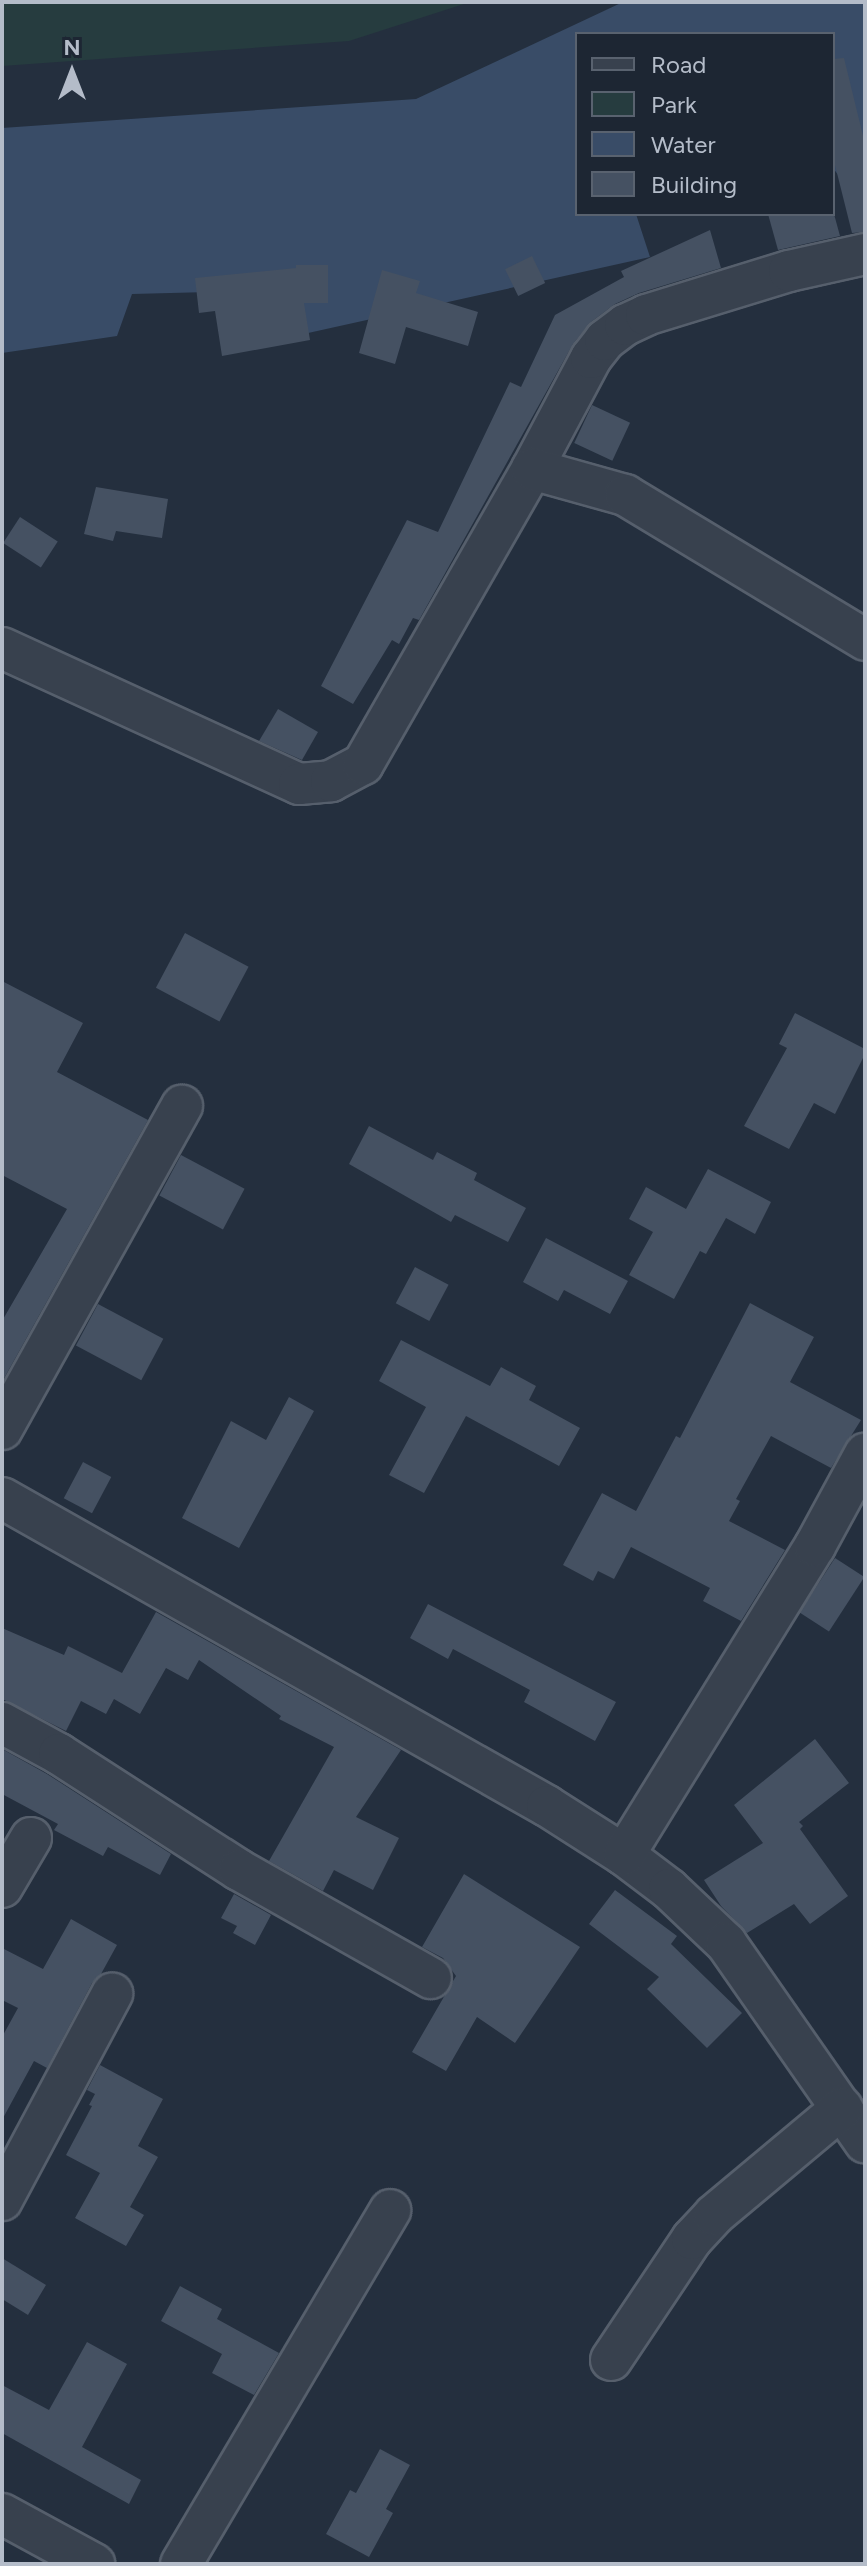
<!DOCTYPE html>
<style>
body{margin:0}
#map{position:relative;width:867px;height:2566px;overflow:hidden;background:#242f3e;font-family:Figtree,sans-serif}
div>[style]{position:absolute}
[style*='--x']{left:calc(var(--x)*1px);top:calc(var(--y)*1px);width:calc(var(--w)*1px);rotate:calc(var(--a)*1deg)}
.green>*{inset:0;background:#263c3f}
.water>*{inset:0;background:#394c67}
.building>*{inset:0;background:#455162;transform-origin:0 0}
.roads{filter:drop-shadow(2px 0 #565f6c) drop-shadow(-2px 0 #565f6c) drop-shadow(0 2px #565f6c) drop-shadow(0 -2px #565f6c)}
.street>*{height:40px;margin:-20px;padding:0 20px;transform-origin:20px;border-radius:20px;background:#38414e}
span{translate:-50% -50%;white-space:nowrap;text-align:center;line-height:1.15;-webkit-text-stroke:6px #1d2633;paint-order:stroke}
.frame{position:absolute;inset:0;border:4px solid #b4bcc9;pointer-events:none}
.legend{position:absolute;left:575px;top:32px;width:260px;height:184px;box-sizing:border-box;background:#1d2633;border:2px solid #59626f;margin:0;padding:10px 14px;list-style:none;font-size:24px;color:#b4bcc9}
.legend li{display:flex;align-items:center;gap:16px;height:40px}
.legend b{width:40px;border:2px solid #59626f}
.north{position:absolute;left:32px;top:32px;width:80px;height:80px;-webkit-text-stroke:6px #1d2633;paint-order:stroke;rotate:0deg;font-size:22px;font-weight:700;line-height:32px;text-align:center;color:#b4bcc9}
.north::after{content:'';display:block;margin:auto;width:28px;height:36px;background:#b4bcc9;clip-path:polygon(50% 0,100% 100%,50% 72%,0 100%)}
</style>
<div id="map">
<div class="green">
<div style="clip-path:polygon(2px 2px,470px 2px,349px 41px,2px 66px)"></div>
</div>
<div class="water">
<div style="clip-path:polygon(623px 2px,865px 2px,865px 181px,847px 187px,833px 168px,833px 34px,577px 34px,577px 214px,636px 214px,650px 257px,250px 346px,209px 292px,132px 294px,117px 336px,2px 353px,2px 128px,416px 99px)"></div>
</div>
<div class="building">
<div style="clip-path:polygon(844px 58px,865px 144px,865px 232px,852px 233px,833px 157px,833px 59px)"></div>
<div style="clip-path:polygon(768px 214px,834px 214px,840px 236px,778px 250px)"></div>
<div style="clip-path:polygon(710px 230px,721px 268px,639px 293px,615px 304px,591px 322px,573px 344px,419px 620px,413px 618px,399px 644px,392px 640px,353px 704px,321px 686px,407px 520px,438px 532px,510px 382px,521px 387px,555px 315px,624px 277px,621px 271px)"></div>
<div style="left:532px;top:256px;width:30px;height:30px;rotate:64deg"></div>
<div style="clip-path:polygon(296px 265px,328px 265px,328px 303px,304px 303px,310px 340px,222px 356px,215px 311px,199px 313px,195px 278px,296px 268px)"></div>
<div style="clip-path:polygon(382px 270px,420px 281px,416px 293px,478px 312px,468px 346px,406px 327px,395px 364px,359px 353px)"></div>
<div style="left:592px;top:405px;width:42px;height:42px;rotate:25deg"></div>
<div style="clip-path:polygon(96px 487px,168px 499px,162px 538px,116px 531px,113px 541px,84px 534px)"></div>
<div style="left:20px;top:517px;width:45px;height:31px;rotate:33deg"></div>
<div style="clip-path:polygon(278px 709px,318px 732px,302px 760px,259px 741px)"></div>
<div style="left:185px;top:933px;width:72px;height:62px;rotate:28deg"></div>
<div style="clip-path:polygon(2px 981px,83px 1023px,57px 1072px,148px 1120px,2px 1382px,2px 1321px,67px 1209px,2px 1175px)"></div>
<div style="clip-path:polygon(795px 1013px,865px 1049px,865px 1054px,835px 1114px,814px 1103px,789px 1149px,744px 1126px,787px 1048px,779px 1044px)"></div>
<div style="clip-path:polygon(369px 1126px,433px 1160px,437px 1152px,477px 1173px,474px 1180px,526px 1208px,508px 1242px,455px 1215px,451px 1222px,349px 1164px)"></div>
<div style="left:181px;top:1155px;width:72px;height:46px;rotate:28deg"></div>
<div style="clip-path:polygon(708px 1169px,771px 1202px,755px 1234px,726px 1218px,706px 1254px,700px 1251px,674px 1299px,629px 1275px,653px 1232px,629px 1219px,646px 1187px,686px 1209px)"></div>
<div style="clip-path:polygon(546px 1238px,628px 1281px,610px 1314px,564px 1290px,558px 1301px,523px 1282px)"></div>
<div style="left:415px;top:1267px;width:38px;height:41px;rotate:28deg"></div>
<div style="clip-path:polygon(750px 1303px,814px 1337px,790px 1382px,861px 1420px,831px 1468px,771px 1436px,736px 1499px,740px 1501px,729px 1521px,785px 1550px,741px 1621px,703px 1601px,710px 1588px,631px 1547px,614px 1579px,598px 1571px,593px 1581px,563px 1565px,602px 1493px,636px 1511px,676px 1436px,680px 1438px)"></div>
<div style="left:98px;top:1304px;width:74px;height:47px;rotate:28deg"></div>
<div style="clip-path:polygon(401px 1340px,490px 1386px,501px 1367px,536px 1386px,529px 1400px,580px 1428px,559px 1466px,466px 1416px,424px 1493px,389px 1475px,426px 1407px,379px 1381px)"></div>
<div style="clip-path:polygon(289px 1397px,314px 1411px,239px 1548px,182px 1518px,231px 1421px,266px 1440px)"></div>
<div style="left:83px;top:1462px;width:32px;height:41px;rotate:28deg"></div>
<div style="left:835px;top:1558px;width:35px;height:65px;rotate:33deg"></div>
<div style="clip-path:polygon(428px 1604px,616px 1702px,595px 1741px,524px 1702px,530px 1690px,453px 1649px,448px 1659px,410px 1638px)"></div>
<div style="clip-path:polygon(156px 1612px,401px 1750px,356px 1817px,399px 1838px,373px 1890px,334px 1870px,323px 1891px,269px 1861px,334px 1747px,279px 1719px,281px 1716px,199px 1660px,188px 1680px,166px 1668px,140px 1714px,114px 1699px,106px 1714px,81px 1701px,66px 1731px,2px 1699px,2px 1628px,64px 1655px,68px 1646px,122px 1673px)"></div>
<div style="clip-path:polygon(815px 1739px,849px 1783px,799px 1822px,803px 1826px,800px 1829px,848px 1896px,810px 1924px,794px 1904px,747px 1933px,721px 1906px,704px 1880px,763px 1843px,734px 1805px)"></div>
<div style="clip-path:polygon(2px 1749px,47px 1774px,171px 1854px,160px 1875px,108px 1847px,103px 1856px,54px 1830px,58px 1824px,2px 1794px)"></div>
<div style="clip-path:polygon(464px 1874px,580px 1947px,515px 2043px,477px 2017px,446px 2071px,412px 2052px,456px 1976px,443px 1958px,422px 1947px)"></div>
<div style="clip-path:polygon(615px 1890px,677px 1936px,671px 1944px,742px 2013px,707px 2048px,647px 1989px,659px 1977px,589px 1924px)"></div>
<div style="clip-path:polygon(234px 1894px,271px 1915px,255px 1945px,233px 1933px,237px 1926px,221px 1918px)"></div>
<div style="clip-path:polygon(71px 1919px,117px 1945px,101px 1974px,92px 1983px,47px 2068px,34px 2061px,2px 2120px,2px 2037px,18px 2008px,2px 2000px,2px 1948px,43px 1969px)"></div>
<div style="clip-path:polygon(100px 2065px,163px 2099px,138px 2146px,158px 2157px,130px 2207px,144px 2215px,126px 2246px,75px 2218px,100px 2173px,66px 2155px,92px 2106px,89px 2105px,95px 2094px,87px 2090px)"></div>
<div style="clip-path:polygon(2px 2258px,46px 2285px,28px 2315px,2px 2299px)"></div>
<div style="clip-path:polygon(180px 2286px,222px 2309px,217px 2319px,279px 2353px,254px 2395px,212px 2373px,222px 2354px,161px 2321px)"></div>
<div style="clip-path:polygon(87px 2342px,127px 2364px,82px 2447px,141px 2480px,129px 2504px,2px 2433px,2px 2385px,49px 2410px)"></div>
<div style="clip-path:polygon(380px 2449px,410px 2465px,386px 2509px,393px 2513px,369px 2557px,326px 2534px,350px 2490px,356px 2493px)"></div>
</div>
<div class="roads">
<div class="street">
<div style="--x:532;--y:469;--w:126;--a:-62"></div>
<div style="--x:591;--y:358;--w:23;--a:-52"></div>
<div style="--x:605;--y:340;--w:25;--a:-37"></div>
<div style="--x:625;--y:325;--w:23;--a:-25"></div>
<div style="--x:646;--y:315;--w:150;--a:-17.1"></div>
<div style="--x:789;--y:271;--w:78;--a:-12.6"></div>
<div style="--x:2;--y:648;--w:327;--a:24.6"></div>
<div style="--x:299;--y:784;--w:32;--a:-5"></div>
<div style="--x:331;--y:781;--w:36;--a:-28"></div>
<div style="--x:363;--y:764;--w:340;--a:-60.2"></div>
<div style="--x:532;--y:469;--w:97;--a:15.6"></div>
<div style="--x:625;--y:495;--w:280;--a:31.1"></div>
<div style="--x:2;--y:1429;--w:370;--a:-60.9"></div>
<div style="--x:2;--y:1498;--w:626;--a:29.47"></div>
<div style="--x:547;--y:1806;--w:91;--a:32.5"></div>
<div style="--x:624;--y:1855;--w:56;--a:37.1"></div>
<div style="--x:669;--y:1889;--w:79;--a:43.5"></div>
<div style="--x:726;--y:1943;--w:243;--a:55.1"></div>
<div style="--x:2;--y:1723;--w:65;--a:28.5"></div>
<div style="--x:59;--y:1754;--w:214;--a:32.8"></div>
<div style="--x:239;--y:1870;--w:220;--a:29.4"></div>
<div style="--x:624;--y:1855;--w:363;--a:-58.3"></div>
<div style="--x:815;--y:1546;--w:105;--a:-61.5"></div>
<div style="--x:2;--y:1887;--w:57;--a:-59.4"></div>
<div style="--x:2;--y:2200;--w:234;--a:-61.9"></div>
<div style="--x:611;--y:2360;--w:146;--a:-56.2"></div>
<div style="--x:692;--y:2239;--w:33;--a:-47"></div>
<div style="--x:714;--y:2215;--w:167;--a:-39.9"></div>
<div style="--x:2;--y:2514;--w:105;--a:28.5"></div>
<div style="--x:181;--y:2564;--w:411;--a:-59.4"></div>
</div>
</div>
<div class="frame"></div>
<ul class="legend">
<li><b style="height:10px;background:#38414e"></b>Road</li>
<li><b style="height:22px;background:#263c3f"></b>Park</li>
<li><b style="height:22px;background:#394c67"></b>Water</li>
<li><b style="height:22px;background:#455162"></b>Building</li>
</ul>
<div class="north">N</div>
</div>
